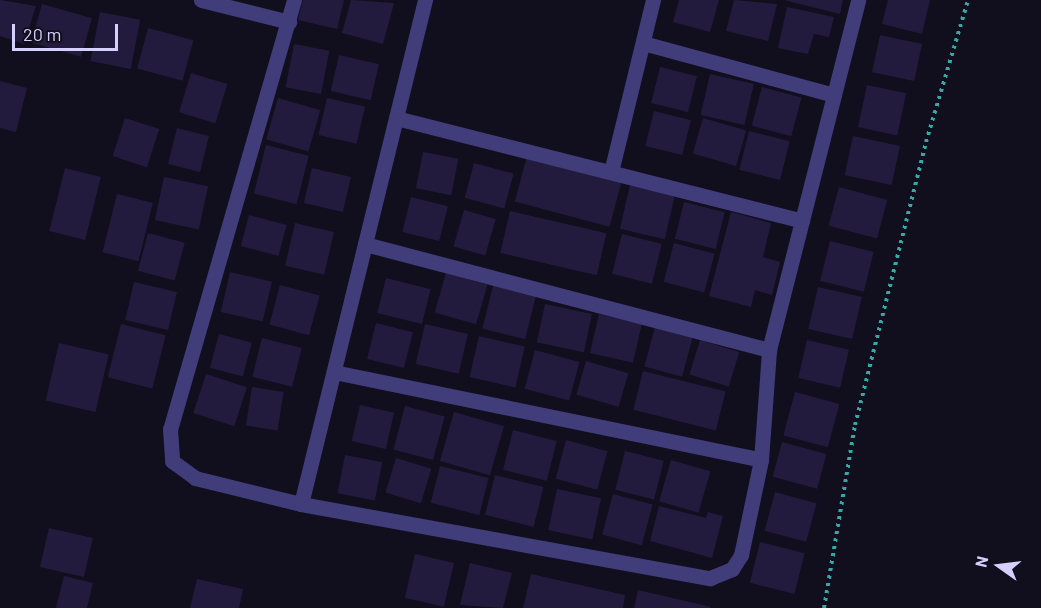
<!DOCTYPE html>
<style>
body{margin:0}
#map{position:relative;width:1041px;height:608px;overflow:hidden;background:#110e1e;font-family:Barlow,sans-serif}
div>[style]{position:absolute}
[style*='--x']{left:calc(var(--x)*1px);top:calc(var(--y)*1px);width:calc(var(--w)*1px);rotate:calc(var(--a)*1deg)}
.building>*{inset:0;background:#231b3e;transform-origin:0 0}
.path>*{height:4px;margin-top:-2px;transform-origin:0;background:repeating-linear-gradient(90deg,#36a8a5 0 3px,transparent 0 7.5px)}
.minor>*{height:15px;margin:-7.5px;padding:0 7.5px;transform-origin:7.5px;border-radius:7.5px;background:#413c7a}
span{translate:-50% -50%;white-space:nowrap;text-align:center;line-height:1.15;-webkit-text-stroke:6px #110e1e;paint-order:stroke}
.north{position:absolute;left:969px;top:536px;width:60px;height:60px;-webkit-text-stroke:4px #110e1e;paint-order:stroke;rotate:284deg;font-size:16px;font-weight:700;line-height:24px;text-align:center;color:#d5cffc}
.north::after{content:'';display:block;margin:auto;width:21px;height:27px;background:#d5cffc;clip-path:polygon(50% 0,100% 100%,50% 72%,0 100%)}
.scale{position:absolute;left:12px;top:24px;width:106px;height:27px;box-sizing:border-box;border:3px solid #d5cffc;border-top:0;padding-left:8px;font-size:18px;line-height:21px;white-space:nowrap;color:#d5cffc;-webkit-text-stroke:4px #110e1e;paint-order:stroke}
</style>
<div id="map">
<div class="building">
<div style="clip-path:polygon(0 0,36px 6px,24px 44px,0 36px)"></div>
<div style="clip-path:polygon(303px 0,344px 0,337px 29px,298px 20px)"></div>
<div style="clip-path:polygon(351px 0,394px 3px,383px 44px,342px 33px)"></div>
<div style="clip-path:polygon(679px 0,719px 0,710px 32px,673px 22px)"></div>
<div style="clip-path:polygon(734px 0,777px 4px,768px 41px,726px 31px)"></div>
<div style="clip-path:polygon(784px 0,843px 0,840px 14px)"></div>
<div style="clip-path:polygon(888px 0,930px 0,922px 34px,882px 24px)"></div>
<div style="left:42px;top:4px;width:52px;height:40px;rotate:16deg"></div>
<div style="clip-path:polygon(787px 7px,834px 17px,829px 37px,814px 34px,808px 54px,778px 48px)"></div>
<div style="left:100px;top:12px;width:41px;height:50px;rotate:11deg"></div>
<div style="left:148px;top:28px;width:47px;height:42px;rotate:15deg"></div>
<div style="left:880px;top:35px;width:43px;height:38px;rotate:12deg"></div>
<div style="left:294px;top:44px;width:36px;height:44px;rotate:11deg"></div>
<div style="left:339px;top:55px;width:41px;height:37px;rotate:13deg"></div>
<div style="left:660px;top:67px;width:38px;height:37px;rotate:14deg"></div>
<div style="left:191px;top:73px;width:38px;height:41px;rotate:17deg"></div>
<div style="left:710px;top:74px;width:45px;height:42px;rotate:13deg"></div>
<div style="clip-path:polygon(0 81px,27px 88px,16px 132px,0 128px)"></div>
<div style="left:867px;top:85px;width:40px;height:43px;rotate:12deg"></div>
<div style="left:762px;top:87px;width:41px;height:40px;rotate:15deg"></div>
<div style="left:278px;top:98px;width:44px;height:43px;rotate:16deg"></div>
<div style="left:327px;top:98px;width:39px;height:38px;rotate:13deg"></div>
<div style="left:654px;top:111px;width:38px;height:36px;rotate:14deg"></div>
<div style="left:125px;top:118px;width:36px;height:40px;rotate:18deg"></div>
<div style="left:703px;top:118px;width:45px;height:37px;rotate:16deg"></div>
<div style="left:177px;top:128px;width:33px;height:37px;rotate:14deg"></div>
<div style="left:749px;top:131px;width:42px;height:40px;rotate:14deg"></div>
<div style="left:853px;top:136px;width:48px;height:40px;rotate:12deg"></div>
<div style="left:266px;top:145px;width:44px;height:50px;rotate:14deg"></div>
<div style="left:423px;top:152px;width:36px;height:37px;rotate:11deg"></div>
<div style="left:527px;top:156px;width:98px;height:47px;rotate:15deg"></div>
<div style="left:474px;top:163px;width:41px;height:36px;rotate:15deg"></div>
<div style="left:65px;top:168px;width:37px;height:65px;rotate:14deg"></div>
<div style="left:312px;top:168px;width:40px;height:36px;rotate:13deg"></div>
<div style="left:164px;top:177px;width:45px;height:44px;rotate:12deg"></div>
<div style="left:630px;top:185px;width:46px;height:45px;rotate:13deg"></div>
<div style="left:839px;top:187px;width:50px;height:40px;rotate:15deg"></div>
<div style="left:117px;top:194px;width:37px;height:60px;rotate:14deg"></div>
<div style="left:411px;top:197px;width:38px;height:36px;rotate:14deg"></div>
<div style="left:684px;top:202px;width:42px;height:38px;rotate:14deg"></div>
<div style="left:464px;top:210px;width:33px;height:38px;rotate:16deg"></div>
<div style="left:510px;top:211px;width:99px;height:43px;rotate:13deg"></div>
<div style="clip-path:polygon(731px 212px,771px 223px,763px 257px,780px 262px,772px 295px,755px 290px,751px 307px,709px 296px)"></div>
<div style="left:249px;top:215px;width:39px;height:32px;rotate:15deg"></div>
<div style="left:295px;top:223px;width:40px;height:44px;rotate:13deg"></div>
<div style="left:148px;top:233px;width:38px;height:39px;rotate:15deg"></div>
<div style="left:622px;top:234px;width:41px;height:41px;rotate:14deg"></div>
<div style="left:830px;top:241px;width:45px;height:41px;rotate:14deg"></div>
<div style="left:674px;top:243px;width:42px;height:40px;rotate:15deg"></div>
<div style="left:230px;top:272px;width:43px;height:41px;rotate:13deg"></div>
<div style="left:446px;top:273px;width:43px;height:41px;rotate:16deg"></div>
<div style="left:386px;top:278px;width:46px;height:36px;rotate:14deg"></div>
<div style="left:134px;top:282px;width:44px;height:39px;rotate:13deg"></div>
<div style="left:494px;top:282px;width:44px;height:48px;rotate:14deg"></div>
<div style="left:280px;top:285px;width:41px;height:41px;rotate:15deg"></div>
<div style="left:818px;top:287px;width:45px;height:43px;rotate:13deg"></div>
<div style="left:545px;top:304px;width:48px;height:39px;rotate:12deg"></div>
<div style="left:599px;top:314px;width:44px;height:40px;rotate:13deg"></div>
<div style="left:376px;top:323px;width:38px;height:37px;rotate:14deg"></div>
<div style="left:121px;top:324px;width:46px;height:55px;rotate:14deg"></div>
<div style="left:425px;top:324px;width:44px;height:41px;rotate:13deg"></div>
<div style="left:655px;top:327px;width:39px;height:41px;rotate:15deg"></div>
<div style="left:219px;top:334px;width:34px;height:35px;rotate:15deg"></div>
<div style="left:479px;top:336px;width:47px;height:42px;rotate:13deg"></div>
<div style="left:262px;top:338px;width:41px;height:40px;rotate:14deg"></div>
<div style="left:700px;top:340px;width:41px;height:36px;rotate:17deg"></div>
<div style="left:807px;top:340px;width:43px;height:39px;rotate:13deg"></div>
<div style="left:59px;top:343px;width:51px;height:59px;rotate:13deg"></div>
<div style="left:535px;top:350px;width:46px;height:40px;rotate:15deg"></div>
<div style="left:586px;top:361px;width:44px;height:35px;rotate:16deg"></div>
<div style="left:643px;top:371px;width:85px;height:40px;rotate:14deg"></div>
<div style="left:206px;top:374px;width:43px;height:41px;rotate:18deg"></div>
<div style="left:252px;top:387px;width:32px;height:39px;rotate:9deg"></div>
<div style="left:795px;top:392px;width:46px;height:45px;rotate:15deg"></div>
<div style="left:360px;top:405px;width:35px;height:37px;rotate:13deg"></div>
<div style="left:405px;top:406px;width:41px;height:45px;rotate:15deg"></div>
<div style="left:454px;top:412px;width:52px;height:51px;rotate:16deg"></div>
<div style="left:513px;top:430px;width:45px;height:41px;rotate:14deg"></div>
<div style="left:566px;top:440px;width:43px;height:40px;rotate:15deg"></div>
<div style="left:782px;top:442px;width:46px;height:36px;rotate:15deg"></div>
<div style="left:625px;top:451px;width:40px;height:40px;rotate:14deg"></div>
<div style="left:345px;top:455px;width:38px;height:39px;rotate:11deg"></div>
<div style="left:396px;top:458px;width:37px;height:36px;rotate:17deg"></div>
<div style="left:671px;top:460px;width:41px;height:43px;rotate:16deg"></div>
<div style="left:440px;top:466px;width:50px;height:38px;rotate:14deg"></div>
<div style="left:495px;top:475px;width:50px;height:41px;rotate:14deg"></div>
<div style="left:557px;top:489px;width:45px;height:42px;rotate:12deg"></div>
<div style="left:775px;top:492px;width:43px;height:40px;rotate:15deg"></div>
<div style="left:613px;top:494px;width:41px;height:42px;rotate:15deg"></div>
<div style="clip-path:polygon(659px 506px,706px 518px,708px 512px,723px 516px,712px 558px,650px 541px)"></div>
<div style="left:49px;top:528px;width:45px;height:40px;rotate:13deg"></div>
<div style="left:760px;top:542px;width:46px;height:42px;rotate:14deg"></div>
<div style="left:415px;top:554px;width:40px;height:45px;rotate:13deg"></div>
<div style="clip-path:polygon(470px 563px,512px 573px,503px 608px,460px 605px)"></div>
<div style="clip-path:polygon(531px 574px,625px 595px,623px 608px,523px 608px)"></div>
<div style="clip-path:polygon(64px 576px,93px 583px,87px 608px,56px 608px)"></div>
<div style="clip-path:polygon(197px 579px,243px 589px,239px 608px,190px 608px)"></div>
<div style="clip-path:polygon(638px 590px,711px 607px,710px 608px,634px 608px)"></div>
</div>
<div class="path">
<div style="--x:824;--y:608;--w:186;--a:-80.4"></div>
<div style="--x:855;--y:425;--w:292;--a:-75.9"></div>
<div style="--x:926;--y:142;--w:148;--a:-73.5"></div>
</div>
<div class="minor">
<div style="--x:201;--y:0;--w:91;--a:14"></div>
<div style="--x:294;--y:0;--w:447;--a:106.1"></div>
<div style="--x:170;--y:429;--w:32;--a:86"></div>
<div style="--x:172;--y:461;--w:29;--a:36"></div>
<div style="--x:195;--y:478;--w:109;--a:13.8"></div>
<div style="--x:301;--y:504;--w:416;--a:10.3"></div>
<div style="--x:710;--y:578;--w:24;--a:-22"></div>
<div style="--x:732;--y:569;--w:17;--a:-57"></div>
<div style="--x:741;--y:555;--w:97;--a:-78.1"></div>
<div style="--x:761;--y:460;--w:110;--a:-85.8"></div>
<div style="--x:769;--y:350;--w:361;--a:-75.7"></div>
<div style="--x:643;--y:43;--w:198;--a:15.2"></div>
<div style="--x:396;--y:118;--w:419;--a:14.2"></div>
<div style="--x:611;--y:172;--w:177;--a:-76.3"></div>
<div style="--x:365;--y:244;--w:418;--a:14.7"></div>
<div style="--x:334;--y:372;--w:436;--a:11.6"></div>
<div style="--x:301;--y:504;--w:519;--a:-76.18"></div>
</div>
<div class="north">N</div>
<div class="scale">20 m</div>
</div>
